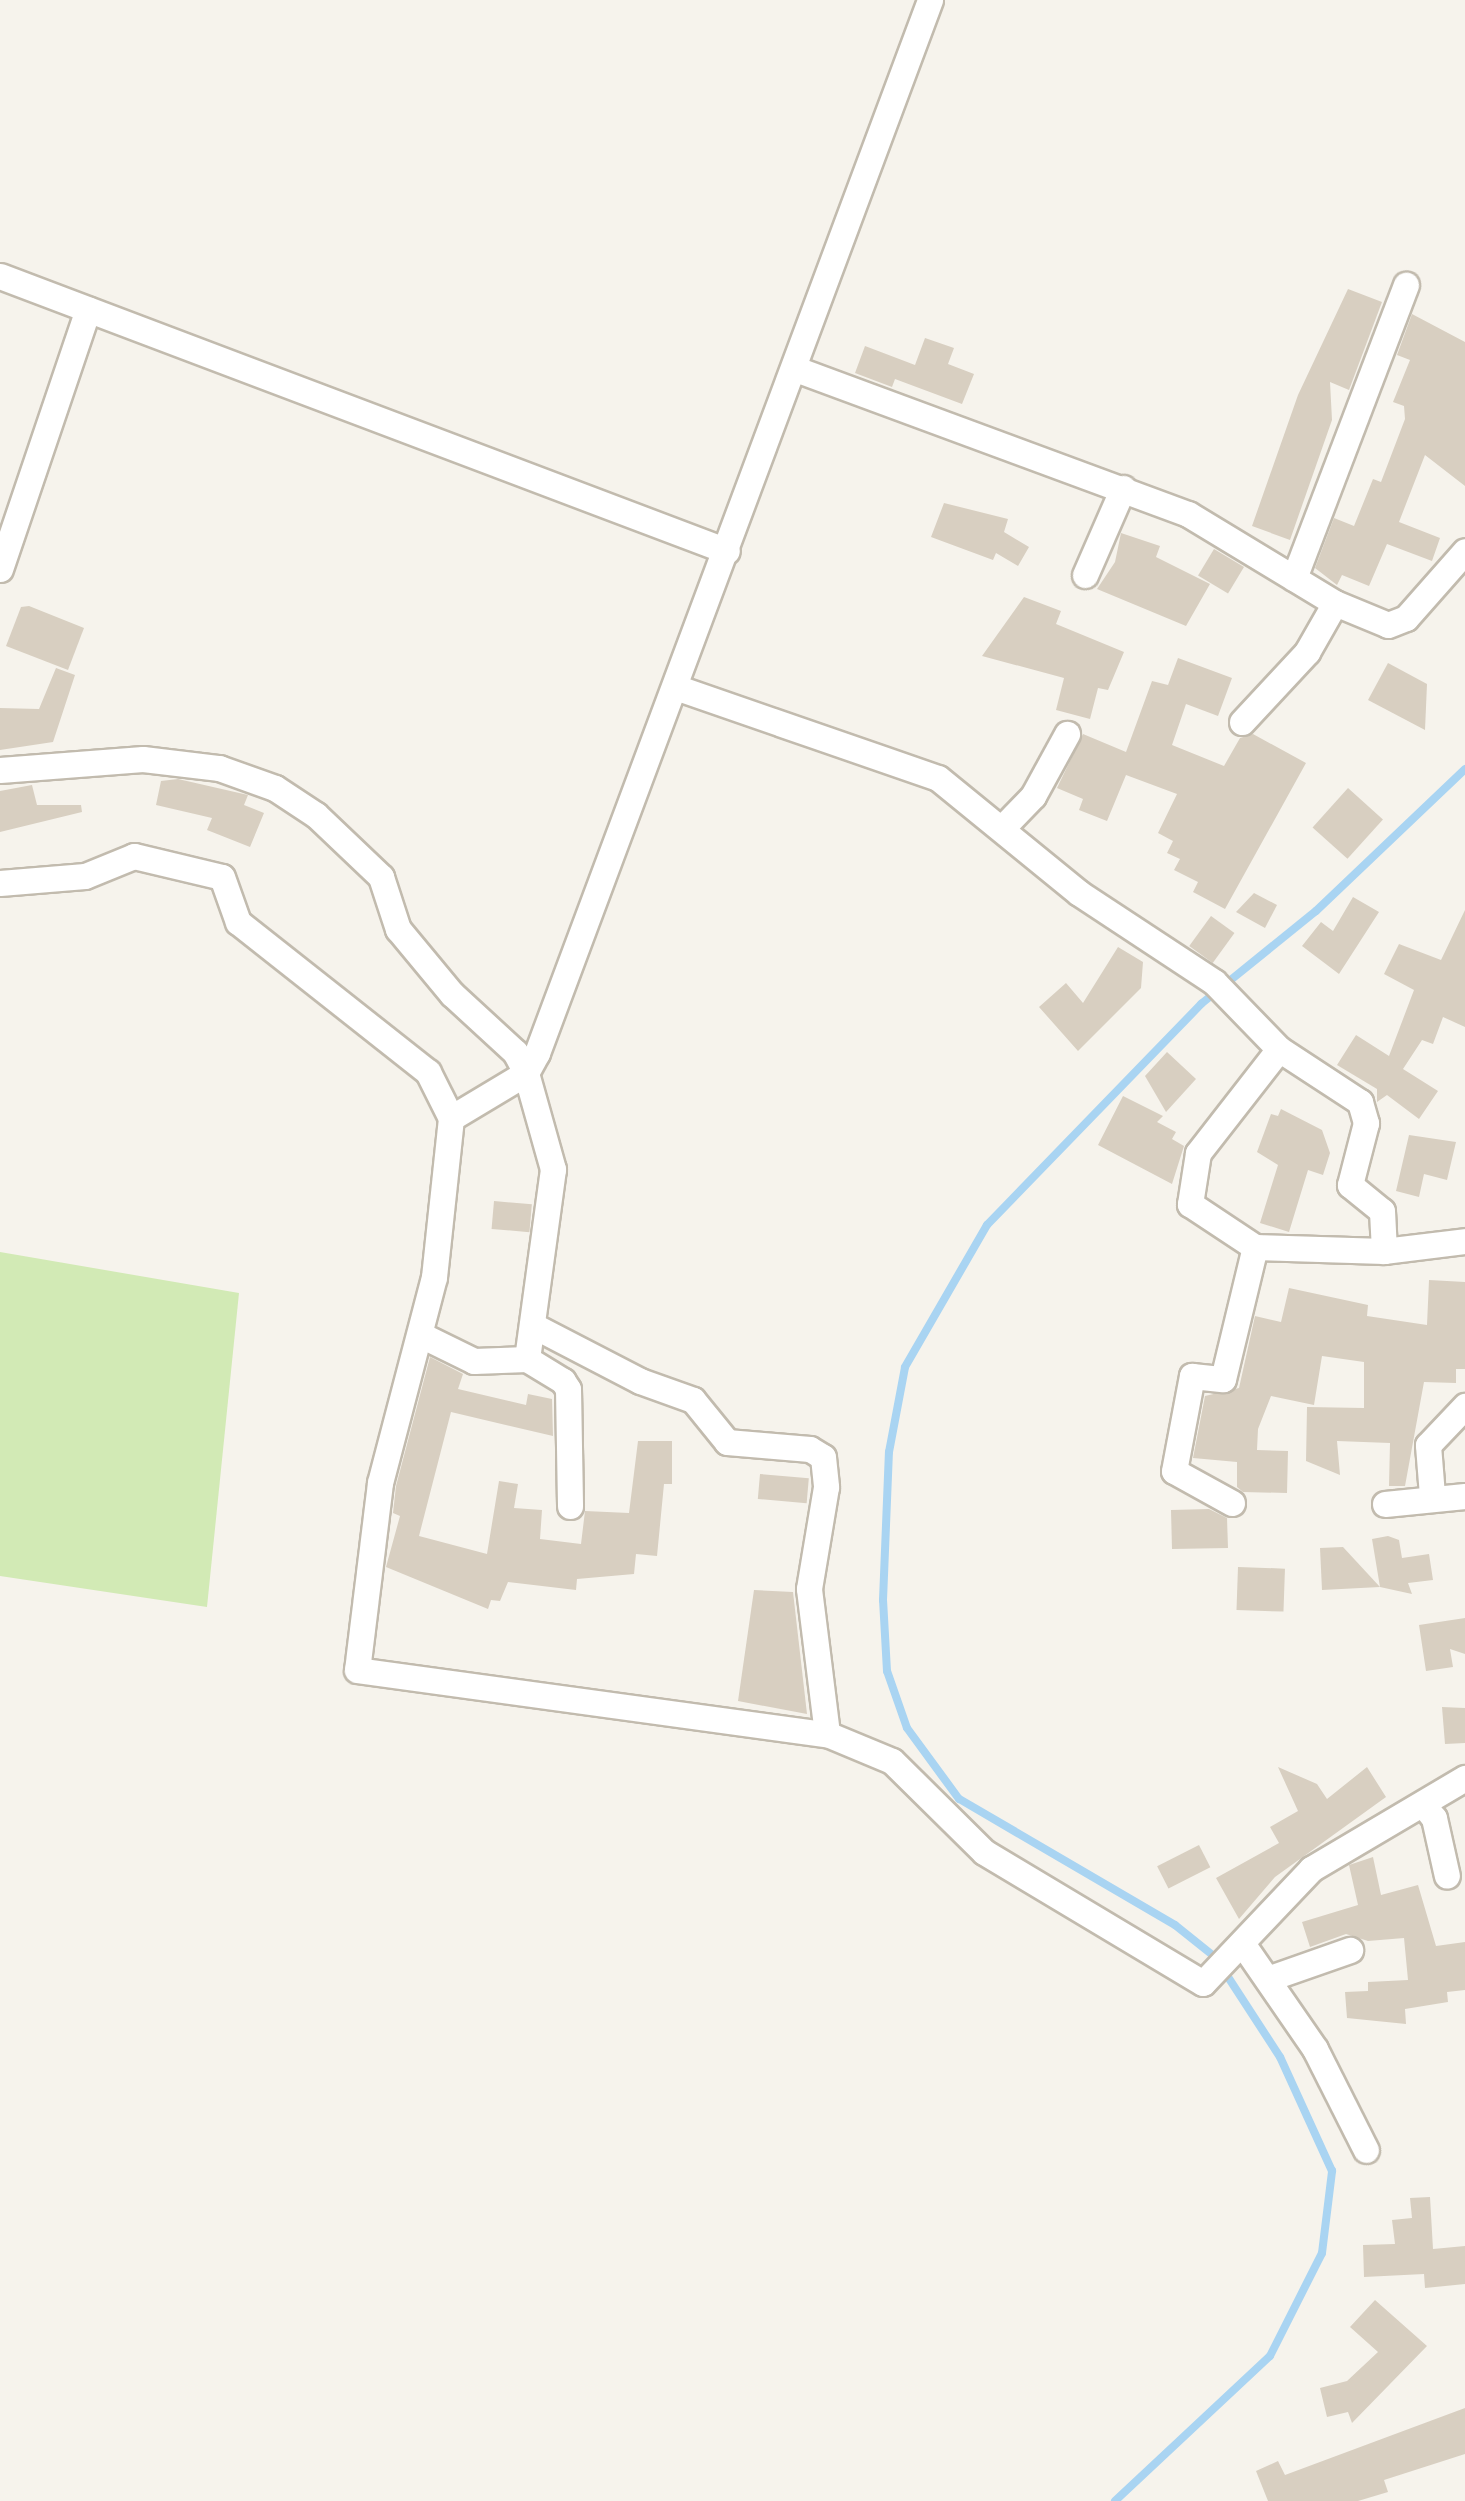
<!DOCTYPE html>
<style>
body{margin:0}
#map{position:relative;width:1465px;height:2501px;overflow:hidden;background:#f6f3ec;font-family:Quicksand,sans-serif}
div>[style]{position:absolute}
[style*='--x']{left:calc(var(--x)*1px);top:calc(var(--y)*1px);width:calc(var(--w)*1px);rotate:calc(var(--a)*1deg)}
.green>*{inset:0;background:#d2eab5}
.stream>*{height:8px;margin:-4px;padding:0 4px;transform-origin:4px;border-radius:4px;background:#a9d4f2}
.building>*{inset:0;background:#d8cfc1;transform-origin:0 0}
.roads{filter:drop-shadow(2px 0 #c2bbae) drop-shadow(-2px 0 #c2bbae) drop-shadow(0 2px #c2bbae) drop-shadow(0 -2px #c2bbae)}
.street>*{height:25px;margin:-12.5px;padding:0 12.5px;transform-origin:12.5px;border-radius:12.5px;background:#fff}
span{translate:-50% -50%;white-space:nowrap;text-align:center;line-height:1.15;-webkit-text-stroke:10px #fff;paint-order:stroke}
</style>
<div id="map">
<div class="green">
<div style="clip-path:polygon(0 1252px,239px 1293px,207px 1607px,0 1576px)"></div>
</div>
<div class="stream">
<div style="--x:1115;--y:2501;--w:212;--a:-43.1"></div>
<div style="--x:1270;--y:2356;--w:115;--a:-63.2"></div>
<div style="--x:1322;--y:2253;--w:83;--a:-83"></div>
<div style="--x:1332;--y:2171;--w:125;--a:-114.5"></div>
<div style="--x:1280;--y:2057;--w:119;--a:-123"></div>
<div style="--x:1215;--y:1957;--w:51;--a:-141.3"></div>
<div style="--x:1175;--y:1925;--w:250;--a:-149.7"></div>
<div style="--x:959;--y:1799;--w:88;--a:-126.2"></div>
<div style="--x:907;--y:1728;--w:60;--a:-109.3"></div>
<div style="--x:887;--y:1671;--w:71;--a:-93.2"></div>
<div style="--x:883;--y:1600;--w:148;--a:-87.7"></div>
<div style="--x:889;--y:1452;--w:86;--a:-79.3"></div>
<div style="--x:905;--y:1367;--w:164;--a:-60"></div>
<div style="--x:987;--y:1225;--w:308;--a:-45.9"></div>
<div style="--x:1201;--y:1004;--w:148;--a:-39"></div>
<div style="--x:1316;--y:911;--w:206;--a:-43.6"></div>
</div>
<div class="building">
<div style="clip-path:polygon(1348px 289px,1382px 302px,1349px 390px,1330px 382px,1332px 420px,1290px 540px,1252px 526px,1298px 395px)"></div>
<div style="clip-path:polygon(1412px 314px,1465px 342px,1465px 486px,1425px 455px,1399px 522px,1440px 538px,1432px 561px,1387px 544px,1369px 586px,1342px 575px,1337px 585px,1315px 568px,1334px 518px,1354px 526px,1373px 479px,1381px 482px,1405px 419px,1404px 406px,1393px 402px,1410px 360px,1397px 355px)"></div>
<div style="clip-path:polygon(925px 338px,954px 348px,948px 364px,974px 374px,962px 404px,895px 379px,892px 387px,855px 373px,865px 346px,915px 365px)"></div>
<div style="clip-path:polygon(944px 503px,1008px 519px,1004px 532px,1029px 547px,1018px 566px,996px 553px,993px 560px,931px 537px)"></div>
<div style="clip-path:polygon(1121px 533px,1160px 546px,1156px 557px,1210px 584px,1186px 626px,1097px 589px,1115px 562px)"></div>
<div style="left:1214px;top:549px;width:35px;height:31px;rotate:31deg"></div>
<div style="clip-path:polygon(1024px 597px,1061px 611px,1056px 624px,1124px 652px,1108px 690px,1098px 688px,1090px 719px,1056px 710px,1064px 678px,982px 656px)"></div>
<div style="clip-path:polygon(29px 606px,84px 628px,68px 670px,6px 646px,21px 607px)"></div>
<div style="clip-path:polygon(1178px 658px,1232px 678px,1218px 716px,1186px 704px,1172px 745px,1224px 766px,1240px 738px,1253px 734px,1306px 763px,1225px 909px,1193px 892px,1198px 882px,1174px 870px,1180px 859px,1167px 853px,1173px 841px,1158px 833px,1177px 794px,1126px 775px,1107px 821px,1079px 810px,1083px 799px,1057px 788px,1083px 734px,1126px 752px,1152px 681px,1168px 685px)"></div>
<div style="clip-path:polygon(1388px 663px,1427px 684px,1425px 730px,1368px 700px)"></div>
<div style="clip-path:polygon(56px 668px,75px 675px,53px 742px,0 750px,0 708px,39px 709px)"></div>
<div style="clip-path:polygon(178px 779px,248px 795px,244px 805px,264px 813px,250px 847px,207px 830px,212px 818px,156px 805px,161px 781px)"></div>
<div style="clip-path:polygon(32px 785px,37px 805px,81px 805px,82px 812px,0 832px,0 791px)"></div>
<div style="left:1348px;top:788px;width:47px;height:53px;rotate:42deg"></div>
<div style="clip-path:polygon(1254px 893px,1277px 905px,1265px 928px,1236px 912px)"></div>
<div style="clip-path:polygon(1353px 897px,1379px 912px,1339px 974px,1302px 946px,1321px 922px,1333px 931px)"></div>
<div style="clip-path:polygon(1465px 910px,1465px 1027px,1443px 1017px,1433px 1044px,1422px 1040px,1403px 1069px,1438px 1091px,1419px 1119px,1387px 1095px,1377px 1102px,1377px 1089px,1337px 1065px,1356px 1035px,1389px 1056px,1414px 990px,1384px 974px,1399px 944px,1441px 960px)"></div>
<div style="left:1211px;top:916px;width:29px;height:37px;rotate:36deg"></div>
<div style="clip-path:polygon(1118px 947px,1143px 962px,1141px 988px,1078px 1051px,1039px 1007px,1066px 983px,1083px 1003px)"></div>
<div style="clip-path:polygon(1167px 1052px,1196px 1079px,1166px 1112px,1145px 1076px)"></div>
<div style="clip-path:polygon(1123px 1096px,1163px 1116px,1157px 1122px,1176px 1132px,1172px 1139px,1184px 1146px,1172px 1184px,1098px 1145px)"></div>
<div style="clip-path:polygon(1281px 1109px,1322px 1130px,1330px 1153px,1323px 1175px,1308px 1170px,1289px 1232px,1260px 1223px,1278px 1165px,1257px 1152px,1271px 1114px,1278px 1116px)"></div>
<div style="clip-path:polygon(1409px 1135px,1456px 1142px,1447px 1180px,1424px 1174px,1419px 1197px,1396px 1191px)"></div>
<div style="left:494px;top:1201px;width:38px;height:28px;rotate:5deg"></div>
<div style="clip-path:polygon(1429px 1280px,1465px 1282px,1465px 1369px,1456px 1369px,1456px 1383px,1424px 1382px,1405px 1486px,1389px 1486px,1390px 1443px,1337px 1441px,1340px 1475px,1306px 1461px,1307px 1407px,1364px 1408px,1364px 1362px,1322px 1356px,1314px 1405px,1271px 1396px,1258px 1429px,1257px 1450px,1288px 1451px,1287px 1493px,1243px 1492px,1237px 1487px,1237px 1462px,1193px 1458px,1205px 1396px,1239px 1388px,1255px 1316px,1281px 1322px,1289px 1288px,1368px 1305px,1367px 1316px,1427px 1325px)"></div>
<div style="clip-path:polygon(430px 1357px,463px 1374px,458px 1389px,526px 1405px,528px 1394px,552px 1399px,553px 1436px,451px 1412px,419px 1536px,487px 1554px,499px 1481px,518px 1484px,514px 1508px,542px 1510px,540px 1539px,581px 1544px,585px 1511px,629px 1513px,638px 1441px,672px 1441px,672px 1484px,664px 1484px,657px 1556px,636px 1554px,634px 1574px,577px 1579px,576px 1590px,508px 1582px,500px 1601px,491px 1600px,488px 1609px,386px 1567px,400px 1516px,393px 1513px,396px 1486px)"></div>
<div style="left:760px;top:1474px;width:49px;height:25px;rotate:5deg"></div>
<div style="clip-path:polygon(1209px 1509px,1227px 1518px,1228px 1548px,1172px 1549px,1171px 1510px)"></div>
<div style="clip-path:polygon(1388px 1536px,1399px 1540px,1402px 1558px,1429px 1554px,1433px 1580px,1408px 1583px,1412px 1594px,1380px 1587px,1372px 1539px)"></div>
<div style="clip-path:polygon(1343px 1547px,1380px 1587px,1322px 1590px,1320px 1548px)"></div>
<div style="left:1238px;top:1567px;width:47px;height:43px;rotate:2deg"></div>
<div style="clip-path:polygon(754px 1590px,793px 1592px,807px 1714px,738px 1701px)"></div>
<div style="clip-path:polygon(1465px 1618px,1465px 1654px,1450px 1649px,1453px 1667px,1426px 1671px,1419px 1625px)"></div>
<div style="clip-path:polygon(1442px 1707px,1465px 1708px,1465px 1743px,1445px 1744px)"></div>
<div style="clip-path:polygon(1278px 1767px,1317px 1784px,1327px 1799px,1367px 1767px,1386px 1797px,1275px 1877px,1239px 1919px,1216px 1878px,1279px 1843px,1270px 1827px,1298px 1811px)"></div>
<div style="left:1199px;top:1845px;width:25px;height:47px;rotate:63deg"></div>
<div style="clip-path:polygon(1373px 1857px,1381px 1895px,1418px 1885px,1436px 1946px,1465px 1942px,1465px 1990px,1447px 1992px,1448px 2002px,1405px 2009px,1406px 2024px,1347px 2018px,1345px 1992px,1368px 1991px,1368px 1982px,1408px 1980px,1404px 1938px,1368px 1941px,1346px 1934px,1310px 1947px,1302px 1922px,1358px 1905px,1349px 1865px)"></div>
<div style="clip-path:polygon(1430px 2197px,1433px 2249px,1465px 2246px,1465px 2284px,1425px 2288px,1424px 2274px,1364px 2277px,1363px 2245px,1395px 2244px,1392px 2220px,1412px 2218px,1410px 2198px)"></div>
<div style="clip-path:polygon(1375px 2300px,1427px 2346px,1352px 2423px,1348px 2412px,1327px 2417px,1320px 2388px,1347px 2381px,1378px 2352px,1350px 2327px)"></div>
<div style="clip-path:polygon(1465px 2408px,1465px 2454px,1384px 2480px,1388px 2492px,1358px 2501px,1268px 2501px,1256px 2471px,1278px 2461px,1285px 2475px)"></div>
</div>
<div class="roads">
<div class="street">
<div style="--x:930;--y:0;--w:1124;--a:110.47"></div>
<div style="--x:537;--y:1053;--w:23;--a:119"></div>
<div style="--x:526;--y:1073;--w:87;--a:149"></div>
<div style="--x:451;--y:1118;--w:160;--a:96.1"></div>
<div style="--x:434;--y:1277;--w:213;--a:104.7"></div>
<div style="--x:380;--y:1483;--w:188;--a:97"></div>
<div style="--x:357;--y:1670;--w:474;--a:7.8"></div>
<div style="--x:827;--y:1734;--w:70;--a:22.6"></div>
<div style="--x:892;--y:1761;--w:129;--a:44.7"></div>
<div style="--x:984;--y:1852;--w:255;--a:30.9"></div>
<div style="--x:1203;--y:1983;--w:157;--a:-46.5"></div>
<div style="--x:1311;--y:1869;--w:179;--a:-30.6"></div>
<div style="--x:0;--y:276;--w:777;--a:20.72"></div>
<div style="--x:796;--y:369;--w:418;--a:20.3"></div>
<div style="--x:1188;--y:514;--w:172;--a:31.2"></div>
<div style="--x:1335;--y:603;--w:57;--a:22.5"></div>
<div style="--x:1388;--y:625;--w:19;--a:-21"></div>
<div style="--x:1406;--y:618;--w:89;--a:-48.6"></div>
<div style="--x:0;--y:569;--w:274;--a:-71.3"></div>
<div style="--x:1085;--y:575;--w:95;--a:-66.4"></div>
<div style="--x:1294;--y:578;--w:314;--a:-69.1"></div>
<div style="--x:678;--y:688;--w:275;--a:19.1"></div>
<div style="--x:938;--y:778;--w:182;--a:39.2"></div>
<div style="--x:1079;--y:893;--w:162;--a:33.4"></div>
<div style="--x:1214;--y:982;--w:93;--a:45.9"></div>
<div style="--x:1279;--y:1049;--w:97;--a:33.2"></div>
<div style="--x:1360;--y:1102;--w:22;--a:74"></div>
<div style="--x:1366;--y:1123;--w:64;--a:104.5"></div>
<div style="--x:1350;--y:1185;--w:41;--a:39.1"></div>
<div style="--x:1382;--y:1211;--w:40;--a:87.1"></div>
<div style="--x:1242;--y:722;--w:96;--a:-47.1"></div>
<div style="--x:1307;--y:652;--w:56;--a:-60.3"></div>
<div style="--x:0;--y:770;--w:143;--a:-4.4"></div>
<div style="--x:143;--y:759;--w:77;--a:6.8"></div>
<div style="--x:219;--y:768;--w:59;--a:19.7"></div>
<div style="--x:275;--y:788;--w:49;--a:33.4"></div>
<div style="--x:316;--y:815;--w:90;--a:43.6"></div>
<div style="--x:381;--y:877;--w:55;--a:71.9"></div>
<div style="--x:398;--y:929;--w:85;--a:50.3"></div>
<div style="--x:452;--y:994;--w:86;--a:42.6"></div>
<div style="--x:515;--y:1052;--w:24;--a:62"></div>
<div style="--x:526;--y:1073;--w:100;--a:74.3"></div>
<div style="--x:553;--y:1169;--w:192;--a:97.8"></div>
<div style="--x:1003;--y:827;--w:43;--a:-45.9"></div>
<div style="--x:1033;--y:796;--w:71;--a:-61.3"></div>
<div style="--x:0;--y:883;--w:85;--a:-4.7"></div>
<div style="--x:85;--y:876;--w:53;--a:-22.2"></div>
<div style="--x:134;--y:856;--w:90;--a:13.4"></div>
<div style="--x:222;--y:877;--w:48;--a:70.4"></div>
<div style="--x:238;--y:922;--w:242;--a:38.3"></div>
<div style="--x:428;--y:1072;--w:51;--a:63.4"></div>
<div style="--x:1279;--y:1049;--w:132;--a:127.9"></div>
<div style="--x:1198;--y:1153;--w:52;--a:98.9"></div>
<div style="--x:1190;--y:1204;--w:78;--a:33.5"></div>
<div style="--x:1255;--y:1247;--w:129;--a:1.8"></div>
<div style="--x:1384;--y:1251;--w:82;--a:-7"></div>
<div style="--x:536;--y:1327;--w:117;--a:27.4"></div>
<div style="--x:640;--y:1381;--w:56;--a:19.7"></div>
<div style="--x:693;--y:1400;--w:54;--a:51"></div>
<div style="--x:727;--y:1442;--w:83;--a:4.8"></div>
<div style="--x:810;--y:1449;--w:15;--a:32"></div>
<div style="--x:823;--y:1457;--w:30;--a:84"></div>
<div style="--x:826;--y:1487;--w:103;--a:99.5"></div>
<div style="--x:809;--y:1589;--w:146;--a:82.9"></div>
<div style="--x:421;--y:1335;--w:59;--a:26.1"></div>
<div style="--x:474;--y:1361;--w:53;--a:-2.2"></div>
<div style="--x:527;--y:1359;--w:42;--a:31.4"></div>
<div style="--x:563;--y:1381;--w:9;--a:58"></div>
<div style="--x:568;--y:1389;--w:117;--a:89"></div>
<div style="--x:1432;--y:1495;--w:50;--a:-94.6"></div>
<div style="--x:1428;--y:1445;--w:54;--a:-46.5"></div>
<div style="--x:1232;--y:1503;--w:66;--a:-151.1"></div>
<div style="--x:1174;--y:1471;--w:97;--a:-79.3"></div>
<div style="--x:1192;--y:1376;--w:31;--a:6"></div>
<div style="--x:1223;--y:1379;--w:136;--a:-76.4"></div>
<div style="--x:1385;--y:1504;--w:80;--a:-5.7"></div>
<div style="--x:1425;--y:1807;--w:14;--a:51"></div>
<div style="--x:1434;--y:1818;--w:59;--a:77.4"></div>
<div style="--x:1244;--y:1946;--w:125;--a:55.4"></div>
<div style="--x:1315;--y:2049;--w:113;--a:63.2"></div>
<div style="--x:1270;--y:1978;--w:85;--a:-19.3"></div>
</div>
</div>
</div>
